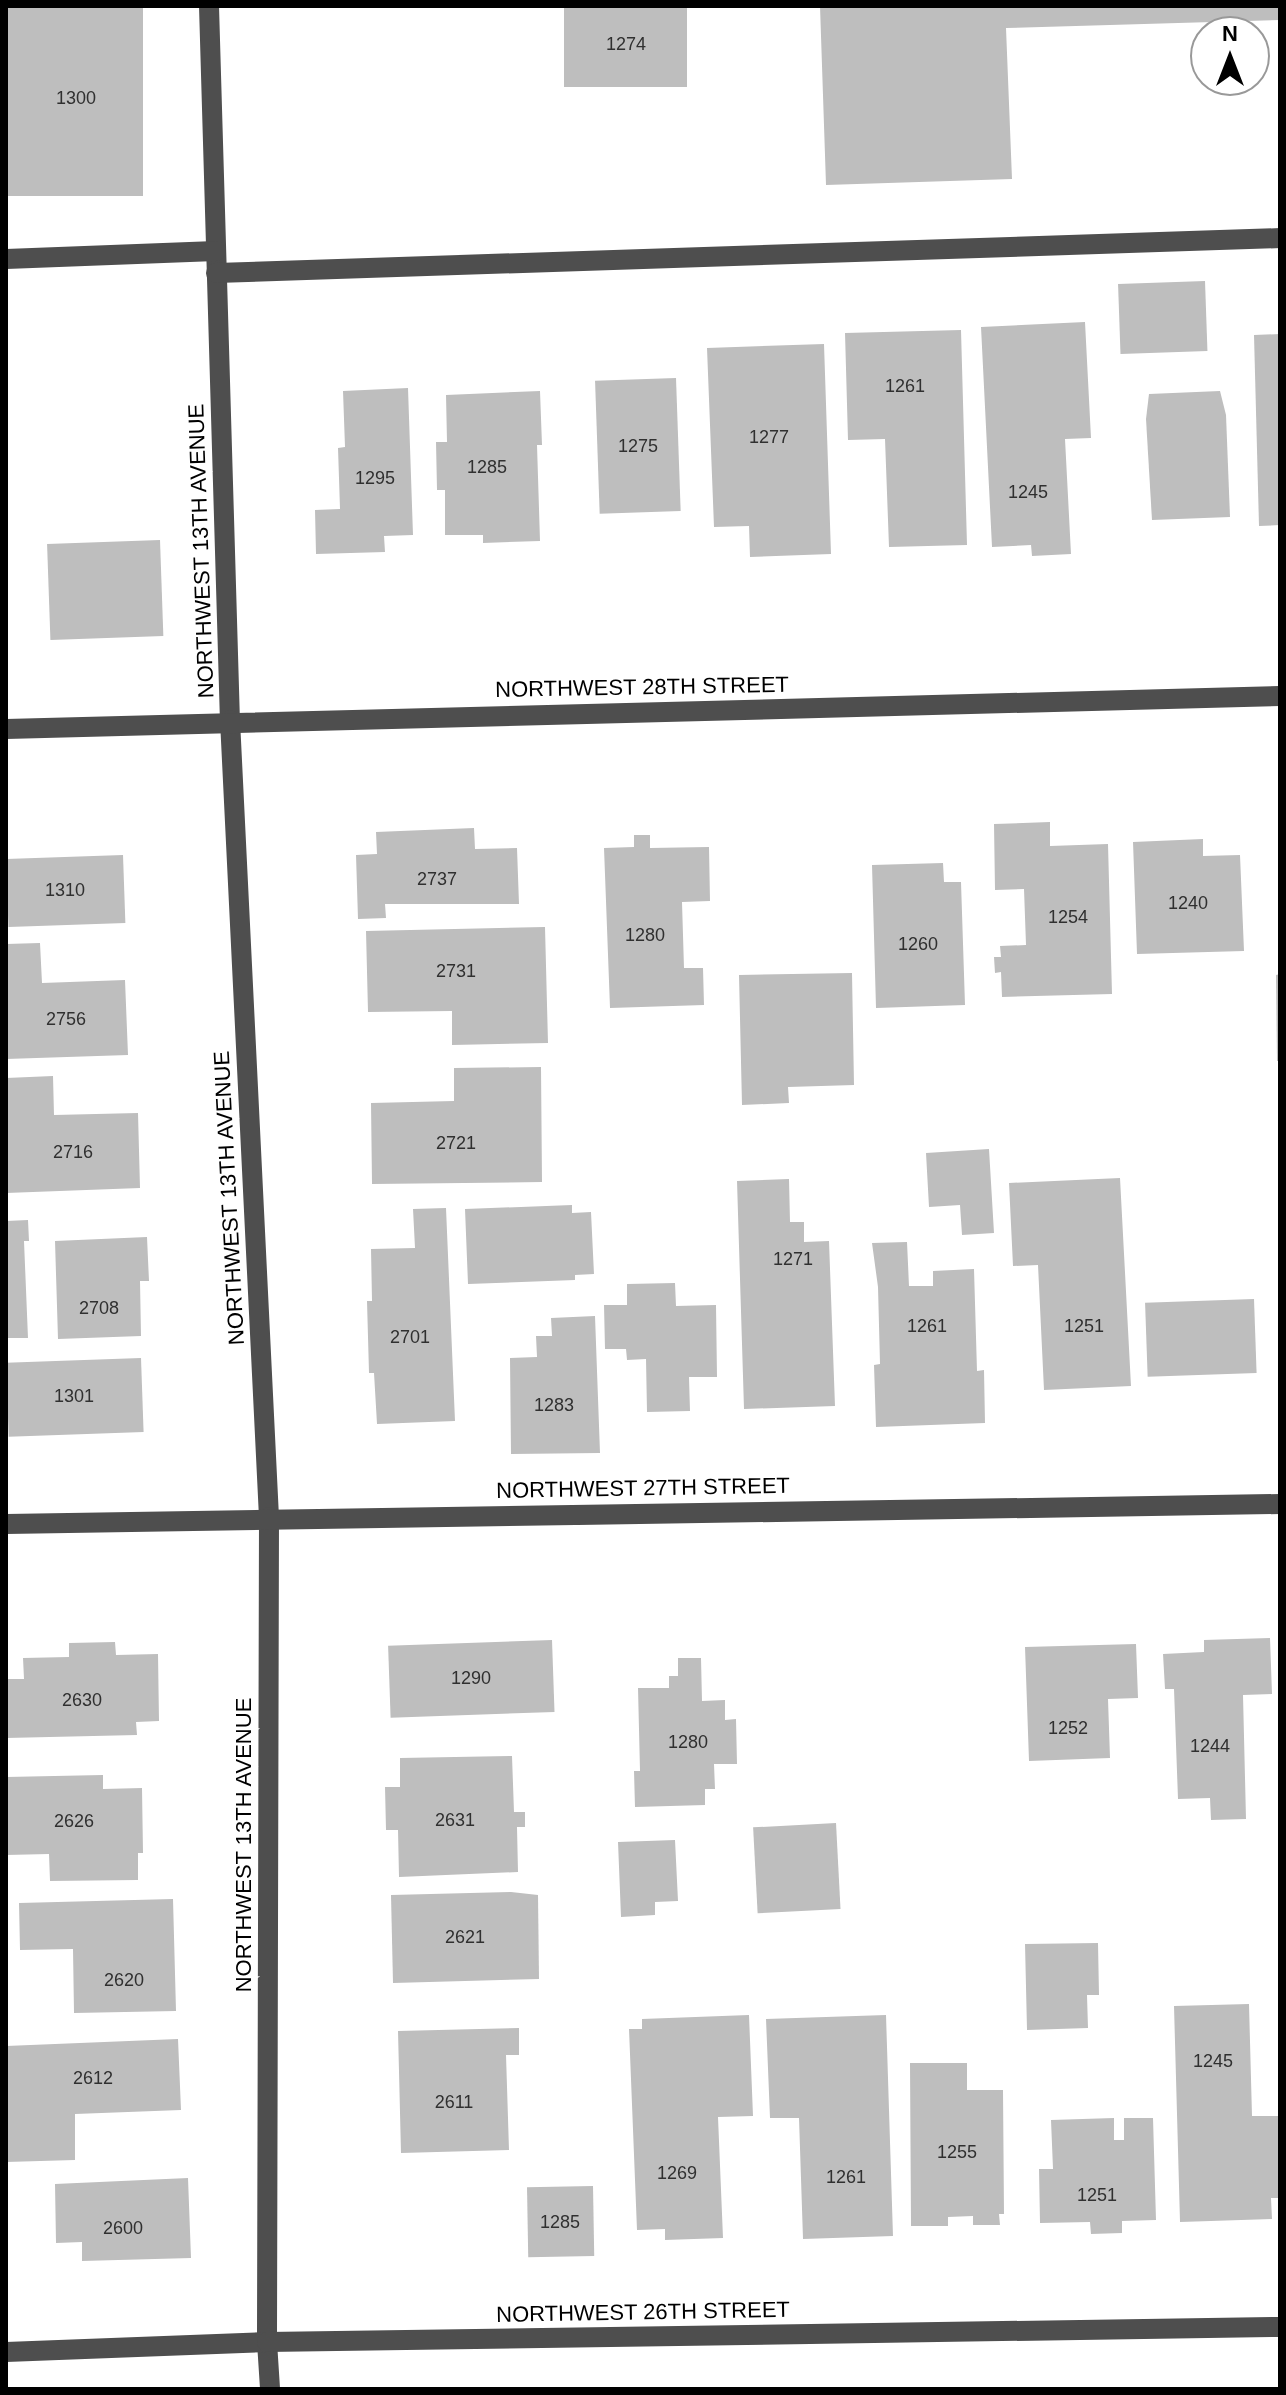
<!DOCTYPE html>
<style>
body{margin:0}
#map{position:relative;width:1286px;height:2395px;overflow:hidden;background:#fff;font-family:Helvetica,sans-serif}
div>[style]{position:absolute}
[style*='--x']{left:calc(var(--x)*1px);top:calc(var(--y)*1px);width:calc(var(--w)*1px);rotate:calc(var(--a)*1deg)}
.building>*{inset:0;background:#bebebe;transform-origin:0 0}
.minor>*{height:20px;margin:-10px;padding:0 10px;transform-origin:10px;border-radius:10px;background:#4e4e4e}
span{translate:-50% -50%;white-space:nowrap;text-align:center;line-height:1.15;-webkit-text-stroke:6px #fff;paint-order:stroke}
.number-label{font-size:18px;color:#303030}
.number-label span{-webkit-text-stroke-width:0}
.street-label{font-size:22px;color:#000}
.frame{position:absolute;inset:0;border:8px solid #000;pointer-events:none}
.north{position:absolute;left:1190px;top:16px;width:80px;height:80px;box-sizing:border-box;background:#fff;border:2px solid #999;border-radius:50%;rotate:0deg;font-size:22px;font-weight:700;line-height:32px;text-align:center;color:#000}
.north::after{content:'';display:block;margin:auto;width:28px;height:36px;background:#000;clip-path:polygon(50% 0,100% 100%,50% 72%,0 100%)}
</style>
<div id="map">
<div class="building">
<div style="left:6px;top:6px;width:137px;height:190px"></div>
<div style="left:564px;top:6px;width:123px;height:81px"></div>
<div style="clip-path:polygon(820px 6px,1280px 6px,1280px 20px,1006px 28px,1012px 179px,826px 185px)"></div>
<div style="left:1205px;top:281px;width:70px;height:87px;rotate:88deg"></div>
<div style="clip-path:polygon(1085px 322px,1091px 438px,1065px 439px,1071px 554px,1032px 556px,1031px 545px,992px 547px,981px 327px)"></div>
<div style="clip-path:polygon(961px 330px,967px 545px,889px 547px,885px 439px,848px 440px,845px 333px)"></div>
<div style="clip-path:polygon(1280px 334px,1280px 525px,1259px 526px,1254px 335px)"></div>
<div style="clip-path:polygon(824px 344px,831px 554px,750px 557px,749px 526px,714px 527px,707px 348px)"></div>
<div style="left:676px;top:378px;width:133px;height:81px;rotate:88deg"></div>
<div style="clip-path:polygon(408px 388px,413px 535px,384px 536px,385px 552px,316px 554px,315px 510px,340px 509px,338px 448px,345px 447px,343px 391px)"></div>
<div style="clip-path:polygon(540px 391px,542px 445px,537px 445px,540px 541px,483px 543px,483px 535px,445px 535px,445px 490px,437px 490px,436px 442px,447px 442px,446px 395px)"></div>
<div style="clip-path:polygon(1220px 391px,1226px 415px,1230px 517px,1152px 520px,1146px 419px,1149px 394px)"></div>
<div style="left:160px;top:540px;width:96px;height:113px;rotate:88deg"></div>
<div style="clip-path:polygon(1050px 822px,1050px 846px,1108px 844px,1112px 994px,1002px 997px,1001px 972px,995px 973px,994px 957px,1001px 957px,1000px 946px,1026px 945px,1024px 889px,995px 890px,994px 824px)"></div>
<div style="clip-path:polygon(474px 828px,475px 849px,517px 848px,519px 904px,385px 904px,386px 918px,358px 919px,356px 855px,377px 854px,376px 832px)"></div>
<div style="clip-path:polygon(634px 835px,650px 835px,650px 848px,709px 847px,710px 901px,682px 902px,684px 968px,703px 968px,704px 1005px,610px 1008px,604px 848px,634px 847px)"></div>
<div style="clip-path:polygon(1203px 839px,1203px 856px,1240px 855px,1244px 951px,1137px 954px,1133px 842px)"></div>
<div style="left:123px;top:855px;width:68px;height:117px;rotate:88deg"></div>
<div style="clip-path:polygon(943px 863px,944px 882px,961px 882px,965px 1005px,876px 1008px,872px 865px)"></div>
<div style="clip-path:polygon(545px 927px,548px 1043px,452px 1045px,452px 1011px,368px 1012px,366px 931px)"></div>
<div style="clip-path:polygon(40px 943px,42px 983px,125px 980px,128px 1055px,6px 1059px,6px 944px)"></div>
<div style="clip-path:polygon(852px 973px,854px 1085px,788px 1087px,789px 1103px,742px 1105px,739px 975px)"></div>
<div style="clip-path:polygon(1280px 974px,1280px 1061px,1277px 1061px,1276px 975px)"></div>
<div style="clip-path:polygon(541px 1067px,542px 1182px,372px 1184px,371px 1103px,454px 1101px,454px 1068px)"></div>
<div style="clip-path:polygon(53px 1076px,54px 1115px,138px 1113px,140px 1188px,6px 1193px,6px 1078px)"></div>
<div style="clip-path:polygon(989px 1149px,994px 1233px,962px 1235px,960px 1205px,929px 1207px,926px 1153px)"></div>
<div style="clip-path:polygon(1120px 1178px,1131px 1386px,1044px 1390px,1038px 1265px,1013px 1266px,1009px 1183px)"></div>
<div style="clip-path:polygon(789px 1179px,790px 1222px,804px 1222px,804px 1242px,829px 1241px,835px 1406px,744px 1409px,737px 1181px)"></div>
<div style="clip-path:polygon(572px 1205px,572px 1213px,591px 1212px,594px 1274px,575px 1275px,575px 1280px,468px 1284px,465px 1209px)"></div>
<div style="clip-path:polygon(446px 1208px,455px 1421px,377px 1424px,374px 1373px,369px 1373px,367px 1301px,372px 1301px,371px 1249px,415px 1248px,413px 1209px)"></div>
<div style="clip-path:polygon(28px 1220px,29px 1241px,24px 1241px,28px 1338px,6px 1338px,6px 1221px)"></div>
<div style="clip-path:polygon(147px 1237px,149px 1281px,140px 1281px,141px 1336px,58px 1339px,55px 1241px)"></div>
<div style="clip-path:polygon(907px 1242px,909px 1286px,933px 1286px,933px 1271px,974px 1269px,977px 1371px,984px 1370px,985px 1423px,876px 1427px,874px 1365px,880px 1364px,878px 1287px,872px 1243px)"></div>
<div style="clip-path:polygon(675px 1283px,676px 1306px,716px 1305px,717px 1377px,689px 1377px,690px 1411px,647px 1412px,646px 1359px,627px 1360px,626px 1349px,605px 1349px,604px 1305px,627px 1305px,627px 1284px)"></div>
<div style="left:1254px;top:1299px;width:74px;height:109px;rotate:88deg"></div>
<div style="clip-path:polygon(595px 1316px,600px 1453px,511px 1454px,510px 1358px,537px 1357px,536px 1336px,552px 1336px,551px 1318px)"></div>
<div style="left:141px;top:1358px;width:74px;height:135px;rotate:88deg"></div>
<div style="clip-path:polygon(1270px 1638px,1272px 1694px,1243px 1695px,1246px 1819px,1211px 1820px,1210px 1798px,1178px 1799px,1174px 1689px,1165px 1689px,1163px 1654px,1204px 1652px,1204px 1640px)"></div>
<div style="left:552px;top:1640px;width:72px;height:164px;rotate:88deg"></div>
<div style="clip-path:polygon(115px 1642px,116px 1655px,158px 1654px,159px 1721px,136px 1722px,137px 1735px,6px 1738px,6px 1679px,24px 1679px,23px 1658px,69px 1657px,69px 1643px)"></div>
<div style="clip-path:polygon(1136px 1644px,1138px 1698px,1108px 1699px,1110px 1758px,1029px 1761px,1025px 1647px)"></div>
<div style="clip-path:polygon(678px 1658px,701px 1658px,702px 1701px,725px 1700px,725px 1720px,736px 1719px,737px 1764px,714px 1764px,715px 1789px,705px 1789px,705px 1805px,635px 1807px,634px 1771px,640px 1771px,638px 1688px,669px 1688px,669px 1676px,678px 1676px)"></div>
<div style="clip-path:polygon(512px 1756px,514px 1812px,525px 1812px,525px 1827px,517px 1827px,518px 1872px,399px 1877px,398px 1830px,386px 1830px,385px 1787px,400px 1787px,400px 1758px)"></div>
<div style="clip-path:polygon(103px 1775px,103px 1789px,142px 1788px,143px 1853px,138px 1853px,138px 1880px,50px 1881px,49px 1854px,6px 1855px,6px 1777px)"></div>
<div style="left:836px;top:1823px;width:86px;height:83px;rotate:87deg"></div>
<div style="clip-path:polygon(675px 1840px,678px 1901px,655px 1902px,655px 1915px,621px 1917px,618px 1842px)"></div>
<div style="clip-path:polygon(511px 1892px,538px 1895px,539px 1979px,393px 1983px,391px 1895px)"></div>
<div style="clip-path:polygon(173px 1899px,176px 2011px,74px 2013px,73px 1949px,20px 1950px,19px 1903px)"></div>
<div style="clip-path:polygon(1098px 1943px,1099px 1995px,1087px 1995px,1088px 2028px,1027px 2030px,1025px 1944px)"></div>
<div style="clip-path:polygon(1249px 2004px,1252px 2116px,1280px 2116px,1280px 2198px,1271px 2198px,1272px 2219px,1180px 2222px,1174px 2006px)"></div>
<div style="clip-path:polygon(749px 2015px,753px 2116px,718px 2117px,723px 2238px,665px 2240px,665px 2229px,637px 2230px,629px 2029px,642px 2029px,642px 2019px)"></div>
<div style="clip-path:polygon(886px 2015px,893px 2236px,803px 2239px,799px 2118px,770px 2118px,766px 2019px)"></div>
<div style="clip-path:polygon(519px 2028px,519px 2055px,506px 2055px,509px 2150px,401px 2153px,398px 2031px)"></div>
<div style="clip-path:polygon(178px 2039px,181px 2110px,75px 2114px,75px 2160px,6px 2162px,6px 2046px)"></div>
<div style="clip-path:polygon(910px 2063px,967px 2063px,967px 2090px,1003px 2090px,1004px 2214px,999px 2214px,1000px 2225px,973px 2225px,973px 2216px,948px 2217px,948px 2226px,911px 2226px)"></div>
<div style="clip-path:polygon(1114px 2118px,1114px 2140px,1124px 2140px,1124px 2118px,1153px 2118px,1156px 2220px,1122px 2221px,1122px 2233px,1091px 2234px,1090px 2222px,1040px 2223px,1039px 2169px,1053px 2169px,1051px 2120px)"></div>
<div style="clip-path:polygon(188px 2178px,191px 2258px,82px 2261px,82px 2242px,56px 2243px,55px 2184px)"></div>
<div style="left:593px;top:2186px;width:70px;height:66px;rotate:89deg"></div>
</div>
<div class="minor">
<div style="--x:209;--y:6;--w:714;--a:88.32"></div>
<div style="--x:230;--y:720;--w:798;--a:87.2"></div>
<div style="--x:269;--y:1517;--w:825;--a:90.14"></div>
<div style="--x:267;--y:2342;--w:47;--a:86.3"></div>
<div style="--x:6;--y:259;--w:210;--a:-2.2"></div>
<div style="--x:216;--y:273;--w:1065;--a:-1.88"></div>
<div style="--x:6;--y:729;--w:1274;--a:-1.48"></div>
<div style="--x:6;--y:1524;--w:1274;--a:-0.9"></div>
<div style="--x:6;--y:2352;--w:261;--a:-2.2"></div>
<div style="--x:267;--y:2342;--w:1013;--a:-0.85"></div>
</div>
<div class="number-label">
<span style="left:626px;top:44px">1274</span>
<span style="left:76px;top:98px">1300</span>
<span style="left:905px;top:386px">1261</span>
<span style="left:769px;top:437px">1277</span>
<span style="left:638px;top:446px">1275</span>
<span style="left:487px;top:467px">1285</span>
<span style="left:375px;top:478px">1295</span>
<span style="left:1028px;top:492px">1245</span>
<span style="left:437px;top:879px">2737</span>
<span style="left:65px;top:890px">1310</span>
<span style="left:1188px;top:903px">1240</span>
<span style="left:1068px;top:917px">1254</span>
<span style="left:645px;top:935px">1280</span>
<span style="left:918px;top:944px">1260</span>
<span style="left:456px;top:971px">2731</span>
<span style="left:66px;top:1019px">2756</span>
<span style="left:456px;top:1143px">2721</span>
<span style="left:73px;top:1152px">2716</span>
<span style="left:793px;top:1259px">1271</span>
<span style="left:99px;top:1308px">2708</span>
<span style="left:927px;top:1326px">1261</span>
<span style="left:1084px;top:1326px">1251</span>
<span style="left:410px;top:1337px">2701</span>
<span style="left:74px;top:1396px">1301</span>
<span style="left:554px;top:1405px">1283</span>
<span style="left:471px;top:1678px">1290</span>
<span style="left:82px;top:1700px">2630</span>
<span style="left:1068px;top:1728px">1252</span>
<span style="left:688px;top:1742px">1280</span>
<span style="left:1210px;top:1746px">1244</span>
<span style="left:455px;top:1820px">2631</span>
<span style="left:74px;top:1821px">2626</span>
<span style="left:465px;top:1937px">2621</span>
<span style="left:124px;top:1980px">2620</span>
<span style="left:1213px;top:2061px">1245</span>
<span style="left:93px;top:2078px">2612</span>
<span style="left:454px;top:2102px">2611</span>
<span style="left:957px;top:2152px">1255</span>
<span style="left:677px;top:2173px">1269</span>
<span style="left:846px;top:2177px">1261</span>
<span style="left:1097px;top:2195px">1251</span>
<span style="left:560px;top:2222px">1285</span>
<span style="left:123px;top:2228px">2600</span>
</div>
<div class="street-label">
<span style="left:201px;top:551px;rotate:-92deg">NORTHWEST 13TH AVENUE</span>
<span style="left:642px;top:687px;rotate:-1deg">NORTHWEST 28TH STREET</span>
<span style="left:229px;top:1198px;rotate:-93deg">NORTHWEST 13TH AVENUE</span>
<span style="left:643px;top:1488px;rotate:-1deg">NORTHWEST 27TH STREET</span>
<span style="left:244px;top:1845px;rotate:-90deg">NORTHWEST 13TH AVENUE</span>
<span style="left:643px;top:2312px;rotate:-1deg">NORTHWEST 26TH STREET</span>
</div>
<div class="frame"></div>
<div class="north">N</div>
</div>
